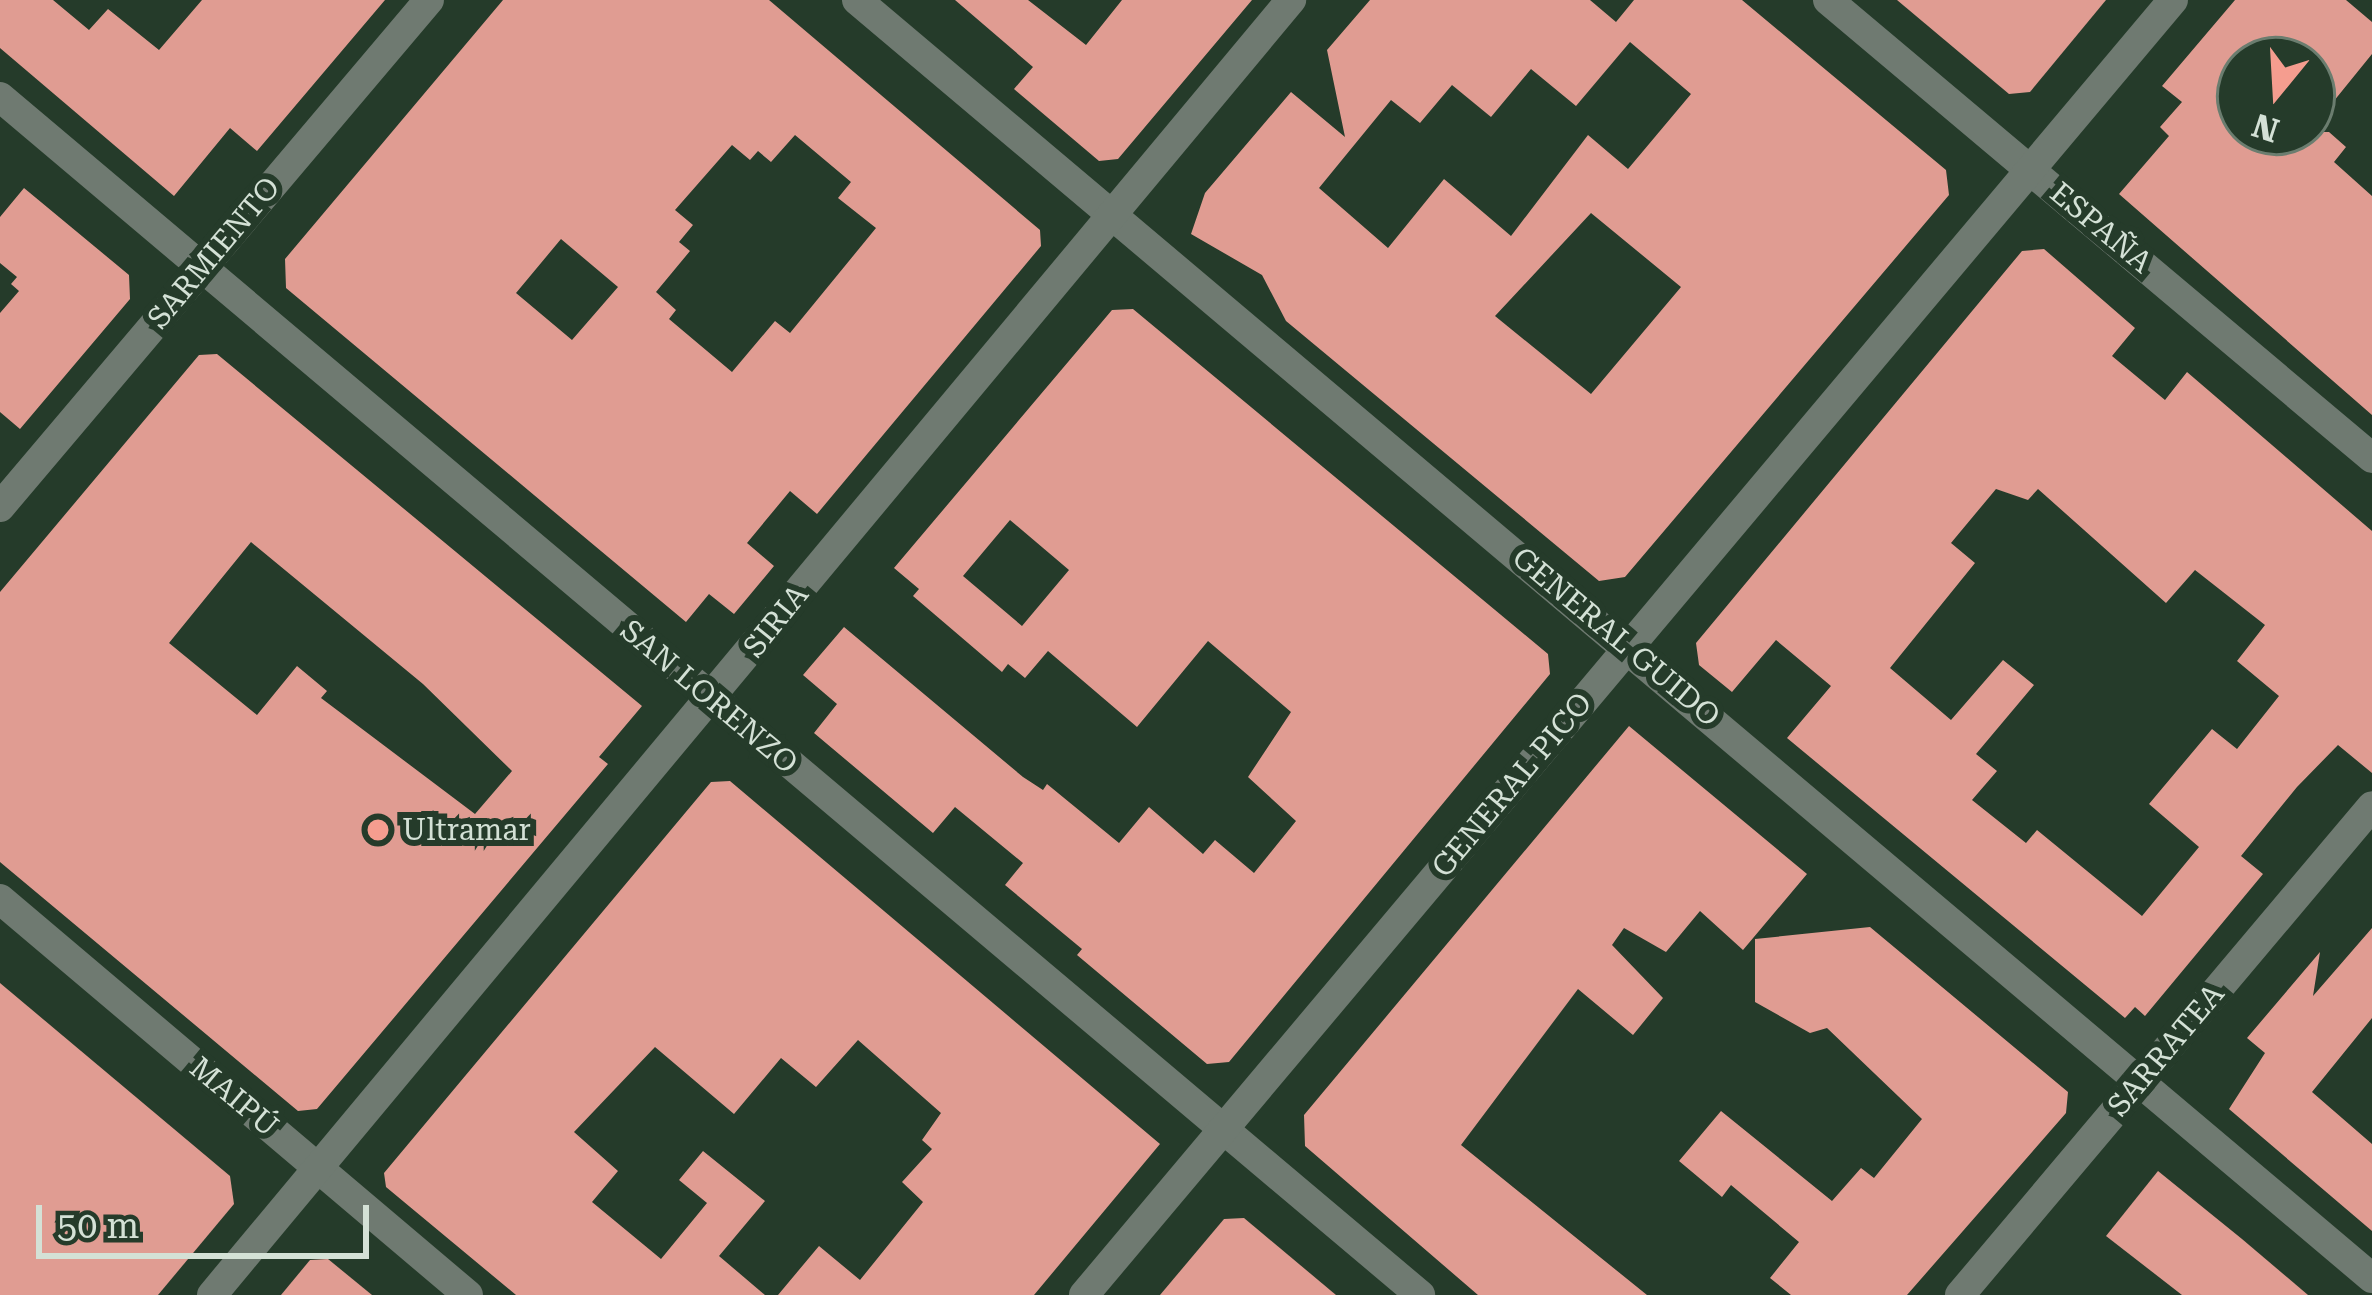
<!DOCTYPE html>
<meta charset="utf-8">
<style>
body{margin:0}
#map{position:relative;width:2372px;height:1295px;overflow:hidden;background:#253b2a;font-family:"Roboto Serif",serif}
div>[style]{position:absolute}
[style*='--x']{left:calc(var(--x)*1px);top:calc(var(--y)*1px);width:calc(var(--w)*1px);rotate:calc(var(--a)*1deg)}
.building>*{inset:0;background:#e09c92}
.minor>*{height:30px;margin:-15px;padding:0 15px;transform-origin:15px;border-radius:15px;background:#6f7a71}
.dots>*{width:33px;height:33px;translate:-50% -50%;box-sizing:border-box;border:6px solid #253b2a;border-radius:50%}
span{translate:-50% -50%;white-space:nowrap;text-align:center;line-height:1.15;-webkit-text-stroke:12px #253b2a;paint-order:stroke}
.street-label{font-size:30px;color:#d4e1d6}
.poi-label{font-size:30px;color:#d4e1d6}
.left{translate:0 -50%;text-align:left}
.north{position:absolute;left:2216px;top:36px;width:120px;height:120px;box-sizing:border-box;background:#253b2a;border:3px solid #6b7d6f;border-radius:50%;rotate:198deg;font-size:33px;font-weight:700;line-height:48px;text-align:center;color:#d4e1d6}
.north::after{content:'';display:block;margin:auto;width:42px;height:54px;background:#f59d8f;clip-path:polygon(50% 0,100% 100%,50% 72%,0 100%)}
.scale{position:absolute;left:36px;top:1205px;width:333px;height:54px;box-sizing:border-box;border:6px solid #d4e1d6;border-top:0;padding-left:15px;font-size:36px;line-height:42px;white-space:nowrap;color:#d4e1d6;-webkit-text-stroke:9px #253b2a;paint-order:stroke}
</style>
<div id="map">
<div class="building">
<div style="clip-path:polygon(0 0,53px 0,89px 30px,108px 9px,159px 50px,202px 0,385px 0,257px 151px,230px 128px,174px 196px,0 48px)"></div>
<div style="clip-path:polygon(evenodd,503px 0,769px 0,1040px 230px,1041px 246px,817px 514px,790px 491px,747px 543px,774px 566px,734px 614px,709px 594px,686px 622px,286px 288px,285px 259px,503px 0,795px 135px,851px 182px,838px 198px,876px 228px,790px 333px,775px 321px,732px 372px,669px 319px,676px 310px,656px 292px,690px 251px,679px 242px,693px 225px,675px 210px,732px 145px,750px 160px,758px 151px,771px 162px,795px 135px,503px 0,561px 239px,618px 287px,572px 340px,516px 293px,561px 239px)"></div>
<div style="clip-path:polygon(955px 0,1028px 0,1086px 45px,1122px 0,1252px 0,1118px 159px,1099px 161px,1014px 89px,1033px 67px)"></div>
<div style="clip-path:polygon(evenodd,1370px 0,1590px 0,1616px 22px,1634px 0,1742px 0,1946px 170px,1949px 195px,1625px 577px,1599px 581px,1286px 321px,1262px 275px,1191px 234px,1205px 193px,1291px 92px,1345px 137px,1327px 50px,1370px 0,1630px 42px,1691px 94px,1628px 169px,1588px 135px,1511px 236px,1444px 179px,1388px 248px,1319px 188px,1391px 100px,1420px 123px,1452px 85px,1491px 117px,1531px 69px,1576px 106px,1630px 42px,1370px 0,1591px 213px,1681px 287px,1591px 394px,1495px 316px,1591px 213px)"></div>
<div style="clip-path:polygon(1897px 0,2106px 0,2030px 92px,2009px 94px)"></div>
<div style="clip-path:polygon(2235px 0,2346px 0,2372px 22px,2372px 54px,2312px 128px,2312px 60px,2240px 60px,2240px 132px,2329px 132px,2346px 147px,2334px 162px,2372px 196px,2372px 415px,2119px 194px,2169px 136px,2160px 127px,2182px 102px,2162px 86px)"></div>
<div style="clip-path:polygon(24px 188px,129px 275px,130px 299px,20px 429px,0 412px,0 313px,19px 291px,11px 284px,17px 277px,0 263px,0 217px)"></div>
<div style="clip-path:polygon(evenodd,2044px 249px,2135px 328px,2112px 356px,2165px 400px,2187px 372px,2372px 531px,2372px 773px,2338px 745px,2297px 787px,2241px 856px,2263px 874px,2145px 1016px,2135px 1007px,2125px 1018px,1787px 738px,1831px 686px,1776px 640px,1732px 692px,1699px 665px,1696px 643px,2022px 251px,2044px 249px,1996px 489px,2028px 500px,2038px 489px,2166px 603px,2195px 570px,2265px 625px,2237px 661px,2279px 696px,2237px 749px,2212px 729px,2149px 804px,2199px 847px,2142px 916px,2037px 830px,2026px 843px,1972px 800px,1997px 771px,1976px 754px,2034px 685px,2003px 660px,1951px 720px,1890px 668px,1975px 563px,1951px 543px,1996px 489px)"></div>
<div style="clip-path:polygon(evenodd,1133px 309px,1548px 654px,1550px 674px,1229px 1062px,1207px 1064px,1077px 955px,1082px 949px,1005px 885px,1023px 863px,955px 807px,933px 833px,814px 733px,837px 704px,803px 675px,844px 627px,1023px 777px,1043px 790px,1047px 784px,1119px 843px,1149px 807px,1203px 854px,1215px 840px,1254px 873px,1296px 821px,1248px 777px,1291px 712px,1208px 641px,1137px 727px,1048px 651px,1025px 678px,1008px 664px,1002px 672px,913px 596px,919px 589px,894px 568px,1112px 310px,1133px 309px,1010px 520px,1069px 570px,1022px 626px,963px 576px,1010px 520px)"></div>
<div style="clip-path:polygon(evenodd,217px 354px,642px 706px,599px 757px,608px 764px,317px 1109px,298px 1111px,0 862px,0 592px,199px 355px,217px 354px,251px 542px,423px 684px,512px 771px,475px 814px,321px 698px,327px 691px,297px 666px,257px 715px,169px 643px,251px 542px)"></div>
<div style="clip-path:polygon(1629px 726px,1807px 874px,1743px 950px,1700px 911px,1666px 952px,1624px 928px,1612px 945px,1663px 998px,1633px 1035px,1578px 989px,1461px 1145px,1647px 1295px,1478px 1295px,1305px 1146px,1304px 1115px)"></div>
<div style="clip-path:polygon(730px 781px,1160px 1144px,1034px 1295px,778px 1295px,819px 1246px,860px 1280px,923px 1202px,902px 1182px,932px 1149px,922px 1140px,941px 1113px,858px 1040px,816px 1087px,781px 1058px,734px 1114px,655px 1047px,574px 1132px,618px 1171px,592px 1202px,661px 1259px,707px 1203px,679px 1180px,703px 1151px,765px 1201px,719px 1256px,765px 1295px,516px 1295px,386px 1187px,384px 1173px,711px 782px)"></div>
<div style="clip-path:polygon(1870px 927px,2068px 1092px,2066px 1113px,1907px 1295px,1791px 1295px,1770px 1278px,1799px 1242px,1731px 1185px,1722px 1197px,1679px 1161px,1721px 1111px,1832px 1201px,1861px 1168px,1874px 1178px,1922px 1119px,1827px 1028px,1810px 1033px,1755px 1002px,1755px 939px)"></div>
<div style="clip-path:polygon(2372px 928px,2372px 1018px,2312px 1092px,2372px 1144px,2372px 1231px,2229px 1109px,2265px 1053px,2247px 1038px,2320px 952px,2313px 996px)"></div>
<div style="clip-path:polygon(0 983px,230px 1176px,234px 1204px,158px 1295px,0 1295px)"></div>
<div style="clip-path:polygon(2158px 1171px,2242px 1239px,2308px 1295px,2182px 1295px,2106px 1236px)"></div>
<div style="clip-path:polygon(1244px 1218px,1336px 1295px,1160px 1295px,1224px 1219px)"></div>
<div style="clip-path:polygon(328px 1259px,372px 1295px,281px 1295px,310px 1260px)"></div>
</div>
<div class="minor">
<div style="--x:857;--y:0;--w:1982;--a:40.15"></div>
<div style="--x:1828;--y:0;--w:711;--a:40.09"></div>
<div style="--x:0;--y:97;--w:1858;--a:40.15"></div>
<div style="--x:0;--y:507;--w:664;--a:-49.76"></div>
<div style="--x:0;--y:899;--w:613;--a:40.24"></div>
<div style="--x:212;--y:1295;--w:1686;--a:-50.2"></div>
<div style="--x:1084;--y:1295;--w:1692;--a:-49.94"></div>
<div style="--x:1960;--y:1295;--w:639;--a:-49.88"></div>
</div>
<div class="dots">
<div style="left:378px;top:830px;background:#f59d8f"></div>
</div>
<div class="street-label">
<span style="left:2101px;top:228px;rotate:40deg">ESPAÑA</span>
<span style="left:214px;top:253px;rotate:-50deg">SARMIENTO</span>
<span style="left:776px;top:621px;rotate:-51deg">SIRIA</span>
<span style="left:1616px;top:637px;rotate:40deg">GENERAL GUIDO</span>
<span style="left:709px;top:697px;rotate:40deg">SAN LORENZO</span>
<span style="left:1512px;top:785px;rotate:-50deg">GENERAL PICO</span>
<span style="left:2166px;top:1050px;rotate:-50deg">SARRATEA</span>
<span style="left:234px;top:1097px;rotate:40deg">MAIPÚ</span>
</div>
<div class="poi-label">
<span class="left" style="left:402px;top:830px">Ultramar</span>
</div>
<div class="north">N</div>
<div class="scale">50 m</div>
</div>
